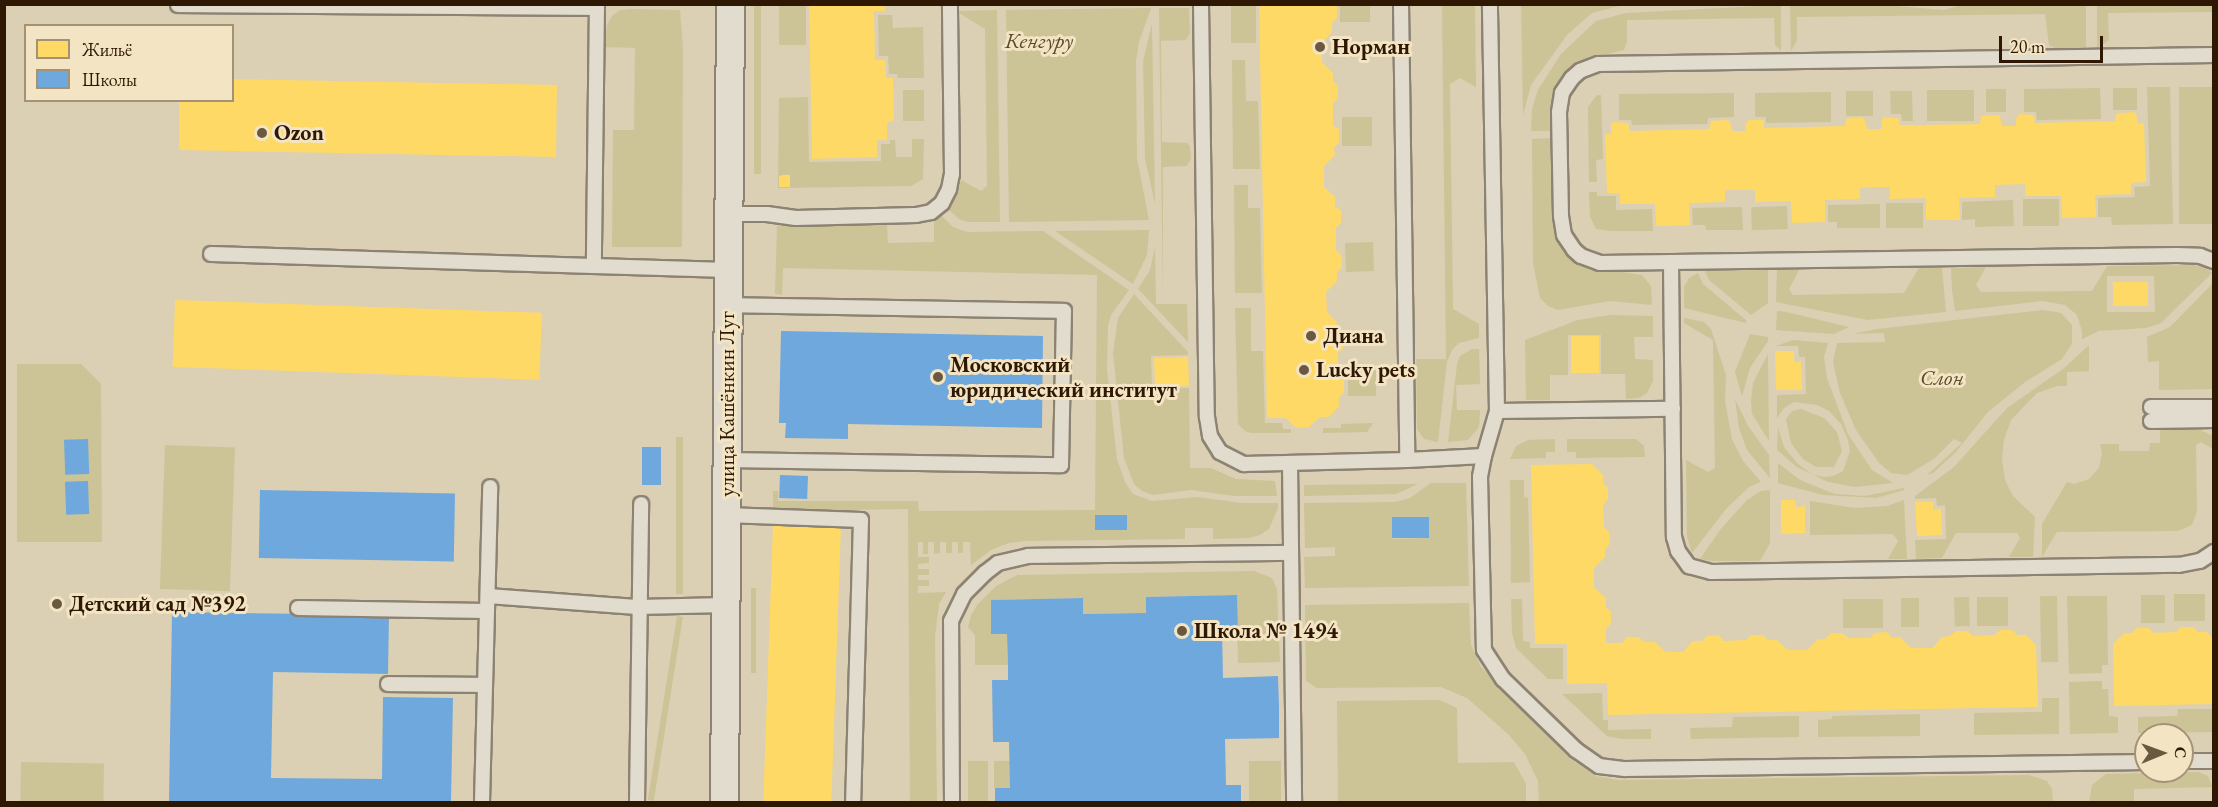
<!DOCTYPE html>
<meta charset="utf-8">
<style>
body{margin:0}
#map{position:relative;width:2218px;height:807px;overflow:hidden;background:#dbcfb4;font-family:"EB Garamond",serif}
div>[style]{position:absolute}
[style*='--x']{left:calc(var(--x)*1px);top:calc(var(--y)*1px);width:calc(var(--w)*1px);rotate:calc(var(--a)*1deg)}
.green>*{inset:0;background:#ccc497;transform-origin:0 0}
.homes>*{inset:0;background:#ffd966;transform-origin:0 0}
.schools>*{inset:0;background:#6fa8dc;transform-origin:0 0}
.roads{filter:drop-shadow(2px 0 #8d8372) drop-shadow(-2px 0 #8d8372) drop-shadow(0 2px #8d8372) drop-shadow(0 -2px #8d8372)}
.service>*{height:14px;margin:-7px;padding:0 7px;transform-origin:7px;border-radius:7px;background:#e2dcce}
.minor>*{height:27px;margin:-13.5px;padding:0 13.5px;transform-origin:13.5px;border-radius:13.5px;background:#e2dcce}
.dots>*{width:16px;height:16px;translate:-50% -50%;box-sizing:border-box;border:3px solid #f3e4c3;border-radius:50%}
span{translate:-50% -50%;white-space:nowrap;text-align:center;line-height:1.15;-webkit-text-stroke:6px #f3e4c3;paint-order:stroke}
.park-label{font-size:22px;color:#5a4928;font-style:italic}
.poi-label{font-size:22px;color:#2e1803;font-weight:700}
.left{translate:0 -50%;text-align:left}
.street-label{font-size:22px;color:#2e1803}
.frame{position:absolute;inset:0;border:6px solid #2e1803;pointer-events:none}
.legend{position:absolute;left:24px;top:24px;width:210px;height:78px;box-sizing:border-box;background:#f3e4c3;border:2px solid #a49276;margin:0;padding:8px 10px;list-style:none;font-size:18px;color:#2e1803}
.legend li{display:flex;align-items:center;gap:12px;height:30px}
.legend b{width:30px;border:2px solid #a49276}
.north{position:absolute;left:2134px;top:723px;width:60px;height:60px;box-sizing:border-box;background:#f3e4c3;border:2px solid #a49276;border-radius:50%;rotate:89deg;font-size:16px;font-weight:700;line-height:24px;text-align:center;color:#2e1803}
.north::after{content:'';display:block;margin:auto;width:21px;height:27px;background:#6b5841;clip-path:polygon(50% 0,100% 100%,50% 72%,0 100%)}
.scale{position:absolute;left:1999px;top:36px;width:104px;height:27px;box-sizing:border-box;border:3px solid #2e1803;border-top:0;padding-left:8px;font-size:18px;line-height:21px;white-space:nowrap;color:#2e1803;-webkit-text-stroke:4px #f3e4c3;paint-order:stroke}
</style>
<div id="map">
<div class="green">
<div style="left:754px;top:5px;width:7px;height:169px"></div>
<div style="left:779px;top:5px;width:27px;height:40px"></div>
<div style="left:1231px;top:5px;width:25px;height:38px"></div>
<div style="left:1340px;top:5px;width:30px;height:17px"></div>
<div style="clip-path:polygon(1442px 5px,1475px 6px,1476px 87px,1460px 78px,1450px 84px,1453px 309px,1479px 324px,1479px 338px,1459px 343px,1452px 350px,1447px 362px,1438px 442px,1424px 439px,1417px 429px,1416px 359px,1446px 359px)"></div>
<div style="clip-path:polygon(1521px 5px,1623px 5px,1592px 13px,1567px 35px,1531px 85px,1523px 115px)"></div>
<div style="clip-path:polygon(1781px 5px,1781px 51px,1775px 45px,1774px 18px,1627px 20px,1627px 42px,1624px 50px,1584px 60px,1566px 71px,1552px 102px,1551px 131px,1531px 131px,1532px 109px,1538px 90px,1561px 54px,1596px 21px,1626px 13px)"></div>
<div style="clip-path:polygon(1961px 5px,2086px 5px,2086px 48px,2057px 49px,2049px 45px,2045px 14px,1797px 17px,1797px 40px,1791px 51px,1790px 5px,1884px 5px,1944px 10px)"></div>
<div style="clip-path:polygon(2097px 5px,2213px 5px,2213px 12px,2108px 13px,2109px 40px,2097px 48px)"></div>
<div style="clip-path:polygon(1151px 8px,1139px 42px,1136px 61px,1137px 158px,1149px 220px,1009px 222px,1006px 10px)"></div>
<div style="clip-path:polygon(1159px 8px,1189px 8px,1190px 33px,1186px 40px,1161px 41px,1162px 142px,1187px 143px,1190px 146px,1191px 159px,1187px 166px,1163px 167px,1163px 298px)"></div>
<div style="clip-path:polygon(632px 9px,680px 10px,683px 48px,682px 247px,612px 247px,613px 130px,634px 130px,635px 48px,605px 47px,607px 25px,612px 16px,620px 10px)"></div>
<div style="clip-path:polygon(997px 10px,1000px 222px,968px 222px,959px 219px,948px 209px,957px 195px,961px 180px,981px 191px,987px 186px,985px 29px,959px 13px,959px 11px)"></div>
<div style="clip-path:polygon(878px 15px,892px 15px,893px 28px,923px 27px,924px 78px,898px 78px,897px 74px,889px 74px,888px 56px,879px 56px)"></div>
<div style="clip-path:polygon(1152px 24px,1155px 204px,1145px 158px,1143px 61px)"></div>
<div style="clip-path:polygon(1232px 60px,1245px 60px,1246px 101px,1258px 101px,1260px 169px,1233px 169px)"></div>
<div style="clip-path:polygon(2147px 87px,2170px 87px,2173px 224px,2112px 225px,2111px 217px,2098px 217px,2098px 198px,2135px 197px,2134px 187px,2150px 186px)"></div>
<div style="left:2179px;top:87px;width:34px;height:137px"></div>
<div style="clip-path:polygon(2100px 88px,2101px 119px,2037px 120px,2036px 112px,2024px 112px,2024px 89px)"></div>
<div style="left:2113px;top:88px;width:24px;height:22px"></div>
<div style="left:2006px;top:89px;width:23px;height:20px;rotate:90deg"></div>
<div style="left:903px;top:90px;width:21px;height:31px"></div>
<div style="left:1927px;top:90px;width:47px;height:31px"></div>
<div style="left:1846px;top:91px;width:27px;height:25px"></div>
<div style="clip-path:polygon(1890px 91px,1912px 91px,1913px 121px,1902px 121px,1901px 114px,1891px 114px)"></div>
<div style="clip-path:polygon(1831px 92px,1831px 122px,1766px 123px,1766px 117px,1755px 117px,1755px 93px)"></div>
<div style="clip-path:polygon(1734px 93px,1734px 117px,1708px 118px,1707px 124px,1632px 125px,1631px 120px,1619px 120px,1619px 94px)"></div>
<div style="clip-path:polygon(1597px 95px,1601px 95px,1603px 159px,1596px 160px,1597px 182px,1589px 182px,1588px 107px)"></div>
<div style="clip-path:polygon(808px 97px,809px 162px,881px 161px,881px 144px,890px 144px,890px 140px,895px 140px,896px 157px,912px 157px,912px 139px,924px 139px,923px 179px,911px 186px,778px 188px,779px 98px)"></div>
<div style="left:1372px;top:117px;width:29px;height:30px;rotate:90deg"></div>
<div style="clip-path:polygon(1551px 138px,1552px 217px,1557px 241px,1568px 257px,1587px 267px,1642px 275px,1651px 286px,1652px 305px,1610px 301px,1558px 310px,1548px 306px,1540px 298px,1533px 263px,1532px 139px)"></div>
<div style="clip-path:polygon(1234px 185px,1248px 185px,1248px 208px,1260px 208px,1262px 293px,1235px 293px)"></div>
<div style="clip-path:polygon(1589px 192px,1597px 192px,1597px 196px,1616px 196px,1616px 210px,1652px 209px,1653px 231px,1609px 231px,1596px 229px,1590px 217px)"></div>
<div style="left:2059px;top:199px;width:27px;height:36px;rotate:90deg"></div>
<div style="clip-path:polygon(2013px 200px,2014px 226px,1975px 227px,1975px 219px,1962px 220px,1962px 202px)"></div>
<div style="left:1886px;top:203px;width:37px;height:25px"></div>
<div style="clip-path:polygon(1880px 204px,1880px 228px,1837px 228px,1837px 222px,1828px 222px,1828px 205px)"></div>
<div style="left:1787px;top:206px;width:23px;height:36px;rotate:88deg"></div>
<div style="clip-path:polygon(1742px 207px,1743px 230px,1706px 230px,1705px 225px,1693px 225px,1692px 208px)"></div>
<div style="clip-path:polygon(941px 215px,953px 227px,967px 232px,1043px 231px,1129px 290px,1111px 315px,1108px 326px,1107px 369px,1117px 459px,1125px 482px,1133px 494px,1152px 501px,1198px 497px,1241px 503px,1278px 503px,1278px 508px,1269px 529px,1260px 535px,1249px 538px,1213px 539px,1213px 528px,1185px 528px,1185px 539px,1027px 541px,1009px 543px,991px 550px,971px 565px,970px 542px,963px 542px,963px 553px,958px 553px,958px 542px,952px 542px,952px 553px,946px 553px,946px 542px,940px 542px,940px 553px,934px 554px,934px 542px,928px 542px,928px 554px,923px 554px,923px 542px,918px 542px,918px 557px,929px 557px,929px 563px,918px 564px,918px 569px,929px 569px,929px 575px,918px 575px,918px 580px,929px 580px,929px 586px,918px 586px,918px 593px,946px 592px,939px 604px,935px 636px,937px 802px,910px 802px,908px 509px,773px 511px,773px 491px,778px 491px,778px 501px,918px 501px,919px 511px,1095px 510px,1097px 275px,783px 268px,782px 295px,775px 294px,777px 226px,887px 225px,888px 243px,934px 242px,934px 219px)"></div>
<div style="clip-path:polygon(1149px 230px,1147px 255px,1133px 284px,1055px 231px)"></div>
<div style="left:1373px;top:242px;width:29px;height:28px;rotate:88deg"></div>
<div style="clip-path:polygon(1155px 247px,1156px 304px,1187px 304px,1188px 342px,1138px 289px,1150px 270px)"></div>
<div style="clip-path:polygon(evenodd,2193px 265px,2204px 267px,2212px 273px,2161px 323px,2146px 328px,2099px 331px,2082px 339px,2082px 331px,2077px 315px,2065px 305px,2043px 301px,1955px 311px,1952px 290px,1951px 268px,1986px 267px,1976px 285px,1981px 292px,2092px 291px,2107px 266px,2193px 265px,2107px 276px,2154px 276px,2155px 312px,2107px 312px,2107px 276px)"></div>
<div style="clip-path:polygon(1919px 268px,1942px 268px,1946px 312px,1868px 320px,1776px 302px,1777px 270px,1799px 270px,1789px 289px,1793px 295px,1904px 293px)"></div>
<div style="clip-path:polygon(1768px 270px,1768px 303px,1751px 315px,1709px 280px,1705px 271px)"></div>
<div style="clip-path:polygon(1698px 273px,1703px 284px,1747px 321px,1746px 323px,1684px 308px,1684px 287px,1689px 278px)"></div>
<div style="clip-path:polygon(2213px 283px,2213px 389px,2159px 390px,2159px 361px,2148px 362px,2147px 337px,2170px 327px)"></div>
<div style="clip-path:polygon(1134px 294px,1188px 352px,1188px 355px,1151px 356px,1152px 388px,1189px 388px,1190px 468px,1211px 468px,1236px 479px,1275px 481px,1277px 496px,1234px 496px,1191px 490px,1153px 495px,1142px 491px,1134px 484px,1124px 458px,1113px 353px,1118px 318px)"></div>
<div style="clip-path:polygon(1235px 308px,1251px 308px,1251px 351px,1263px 351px,1265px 423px,1282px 423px,1283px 429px,1291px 429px,1291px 433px,1251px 433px,1245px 431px,1238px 424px)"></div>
<div style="clip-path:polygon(2043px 310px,2061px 313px,2072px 325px,2072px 344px,2062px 359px,2025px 382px,1988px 412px,1955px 453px,1933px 473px,1927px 475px,1962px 443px,1954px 439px,1934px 459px,1907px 475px,1891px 473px,1879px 463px,1856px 430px,1840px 393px,1833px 362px,1837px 343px,1885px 342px,1884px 333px,1853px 334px,1877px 329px)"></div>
<div style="clip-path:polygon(1777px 311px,1786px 312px,1849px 327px,1834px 334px,1776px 330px)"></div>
<div style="clip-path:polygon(1610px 315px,1653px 316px,1653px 337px,1634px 337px,1635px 359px,1653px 360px,1653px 381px,1647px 393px,1639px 398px,1626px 399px,1625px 374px,1601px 374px,1601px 335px,1568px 335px,1568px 375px,1550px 375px,1550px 400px,1526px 400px,1525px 340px,1578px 320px)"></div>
<div style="clip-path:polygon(1684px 318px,1704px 322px,1711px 329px,1726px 375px,1725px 401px,1732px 439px,1743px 461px,1761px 482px,1749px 487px,1726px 509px,1692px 553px,1687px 537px,1686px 460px,1708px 472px,1715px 468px,1713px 340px,1684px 323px)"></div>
<div style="clip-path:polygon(1750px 334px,1768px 337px,1768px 341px,1750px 368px,1742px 396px,1735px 372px)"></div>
<div style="clip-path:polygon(1793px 340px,1828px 343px,1824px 357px,1827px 378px,1848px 434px,1872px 470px,1893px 483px,1855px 487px,1828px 482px,1797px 467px,1777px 450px,1778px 427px,1784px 447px,1798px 464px,1813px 475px,1824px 477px,1833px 476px,1843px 471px,1850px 451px,1848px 440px,1841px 424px,1829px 411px,1817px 405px,1794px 402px,1784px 408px,1777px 418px,1777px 395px,1806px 394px,1805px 357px,1799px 357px,1798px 346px,1776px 346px)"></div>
<div style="clip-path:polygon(2089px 345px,2089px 371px,2067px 372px,2067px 386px,2057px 386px,2037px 393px,2011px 420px,2004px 440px,2002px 459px,2005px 480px,2013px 496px,2035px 517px,2033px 557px,2009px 557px,2020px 538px,2017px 533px,1956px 533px,1942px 558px,1916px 559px,1915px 540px,1946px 539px,1945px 505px,1937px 506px,1936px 498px,1915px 499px,1915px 496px,1954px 467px,2007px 408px,2063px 369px)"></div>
<div style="clip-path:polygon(1472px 349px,1479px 349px,1480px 384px,1456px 385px,1457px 410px,1480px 410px,1479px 427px,1468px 440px,1448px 442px,1457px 364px,1460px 356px)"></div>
<div style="clip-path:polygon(1768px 354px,1769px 441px,1752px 414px,1751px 401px,1753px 383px)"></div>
<div style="clip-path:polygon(17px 364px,81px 364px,101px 384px,102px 542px,17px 542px)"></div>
<div style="left:1348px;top:368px;width:28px;height:28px"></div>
<div style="clip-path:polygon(1735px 399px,1748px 426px,1769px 455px,1770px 478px,1747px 450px,1739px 428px)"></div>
<div style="clip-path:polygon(1801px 409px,1824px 418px,1837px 432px,1842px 451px,1834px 467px,1816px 467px,1803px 459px,1791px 443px,1786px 419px,1792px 411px)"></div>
<div style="clip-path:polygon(1373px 423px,1367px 432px,1323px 433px,1323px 428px,1341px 428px,1341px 424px)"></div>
<div style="clip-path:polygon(2160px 430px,2200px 430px,2213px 436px,2213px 449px,2201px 442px,2196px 445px,2197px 511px,2192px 525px,2178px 531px,2057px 532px,2042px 557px,2042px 524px,2067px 482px,2074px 484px,2089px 479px,2099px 468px,2102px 453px,2100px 444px,2119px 444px,2119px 451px,2149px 451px,2150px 443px,2160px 443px)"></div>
<div style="left:676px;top:437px;width:7px;height:157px"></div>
<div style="clip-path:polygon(1567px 439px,1636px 439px,1644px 446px,1645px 457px,1576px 458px,1576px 452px,1567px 452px)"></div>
<div style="clip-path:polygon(1528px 440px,1555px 439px,1555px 452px,1546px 452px,1546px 458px,1510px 459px,1516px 446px)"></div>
<div style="left:165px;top:445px;width:70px;height:144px;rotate:2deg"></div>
<div style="clip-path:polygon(1778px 463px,1800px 480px,1835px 494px,1865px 496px,1904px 488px,1904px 490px,1876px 498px,1823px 495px,1778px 483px)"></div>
<div style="clip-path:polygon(1510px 480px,1524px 480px,1524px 497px,1528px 498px,1530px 582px,1511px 583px)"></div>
<div style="clip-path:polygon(evenodd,1431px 483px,1466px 483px,1469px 586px,1305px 588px,1304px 557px,1335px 556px,1335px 547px,1305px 548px,1304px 503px,1396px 502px,1410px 498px,1431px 483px,1428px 517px,1429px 538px,1393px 539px,1392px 518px,1428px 517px)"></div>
<div style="clip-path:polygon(1418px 484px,1396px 494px,1304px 496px,1304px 485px)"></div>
<div style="clip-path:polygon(1770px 490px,1770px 543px,1760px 561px,1712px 561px,1700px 559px,1720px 530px,1747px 500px,1761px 491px)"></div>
<div style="clip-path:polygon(1904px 500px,1907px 559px,1888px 559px,1898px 541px,1893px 534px,1810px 535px,1810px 501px,1855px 508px,1887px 506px)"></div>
<div style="clip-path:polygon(1254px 571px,1272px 578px,1277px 589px,1280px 662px,1238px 663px,1237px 595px,1146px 597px,1146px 613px,1083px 614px,1083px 598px,991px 600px,991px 634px,1007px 634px,1008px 665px,975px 665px,975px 635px,968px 627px,971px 615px,978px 604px,996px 586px,1017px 575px)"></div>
<div style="left:751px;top:588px;width:5px;height:85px"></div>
<div style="left:2205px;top:594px;width:27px;height:31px;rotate:90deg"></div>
<div style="left:2141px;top:595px;width:24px;height:28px"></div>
<div style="left:2057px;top:596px;width:66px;height:17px;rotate:89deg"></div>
<div style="clip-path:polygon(2067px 596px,2107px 596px,2108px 665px,2102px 665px,2102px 673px,2069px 674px)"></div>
<div style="left:1969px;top:597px;width:29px;height:15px;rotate:88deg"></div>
<div style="left:1977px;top:597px;width:31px;height:29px"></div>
<div style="left:1901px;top:598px;width:18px;height:29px"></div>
<div style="clip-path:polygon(1511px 599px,1522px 599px,1523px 641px,1530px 642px,1530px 648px,1563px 648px,1563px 679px,1548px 679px,1516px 648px,1512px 633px)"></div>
<div style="left:1843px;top:599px;width:40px;height:29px"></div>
<div style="clip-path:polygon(1469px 603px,1471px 645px,1481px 667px,1575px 762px,1596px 776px,1618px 780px,2029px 775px,2047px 781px,2052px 789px,2053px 802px,1539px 802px,1538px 781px,1525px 754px,1508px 734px,1467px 698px,1441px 687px,1317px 688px,1306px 681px,1305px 605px)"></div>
<div style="left:677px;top:616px;width:6px;height:186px;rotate:9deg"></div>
<div style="clip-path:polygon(2102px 681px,2102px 689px,2108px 689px,2109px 716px,2118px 717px,2118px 733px,2070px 734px,2069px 682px)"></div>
<div style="clip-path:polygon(1602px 693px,1603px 720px,1608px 720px,1608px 730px,1651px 729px,1651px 739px,1621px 739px,1607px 736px,1562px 694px)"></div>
<div style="clip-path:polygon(2042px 698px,2059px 698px,2059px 734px,1974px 735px,1974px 713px,2042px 712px)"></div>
<div style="clip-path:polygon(1440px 700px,1457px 708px,1458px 763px,1514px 762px,1526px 784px,1526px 802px,1338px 802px,1337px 701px)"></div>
<div style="clip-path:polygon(2178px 709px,2213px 709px,2213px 732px,2138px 733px,2138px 717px,2177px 716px)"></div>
<div style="clip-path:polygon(1920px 714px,1920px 736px,1818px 737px,1818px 720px,1832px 719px,1832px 716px)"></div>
<div style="clip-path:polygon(1799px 716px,1799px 737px,1691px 739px,1690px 728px,1732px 727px,1733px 717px)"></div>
<div style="left:968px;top:761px;width:20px;height:41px"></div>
<div style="left:994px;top:761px;width:16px;height:27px"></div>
<div style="left:1249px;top:761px;width:32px;height:41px"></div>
<div style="left:21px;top:762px;width:83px;height:40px;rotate:1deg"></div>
<div style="clip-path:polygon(2198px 772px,2208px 776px,2212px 787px,2134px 789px,2134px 802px,2089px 802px,2092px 785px,2106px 774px)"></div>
</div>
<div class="homes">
<div style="clip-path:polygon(809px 4px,884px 4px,885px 11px,874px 11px,875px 60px,885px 60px,886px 78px,893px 78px,894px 121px,887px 122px,887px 140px,877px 140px,877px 157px,812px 159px)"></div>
<div style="clip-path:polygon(1259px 4px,1337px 6px,1337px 18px,1332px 23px,1332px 32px,1322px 43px,1322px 62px,1333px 73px,1333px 81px,1338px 86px,1338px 98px,1333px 103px,1333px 125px,1339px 130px,1339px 142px,1334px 147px,1335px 155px,1324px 166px,1324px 187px,1335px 197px,1335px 206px,1341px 211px,1341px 223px,1336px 228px,1336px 250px,1341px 255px,1342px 267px,1337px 272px,1337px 281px,1326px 292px,1327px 312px,1337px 323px,1338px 331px,1343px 336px,1343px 348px,1338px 353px,1338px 375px,1344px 380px,1344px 392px,1339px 398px,1339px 406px,1329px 417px,1320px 417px,1309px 427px,1296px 428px,1286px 418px,1267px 418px)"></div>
<div style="clip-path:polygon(232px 79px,557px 85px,556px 157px,179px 150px,179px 100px,232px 100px)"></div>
<div style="clip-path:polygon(2131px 112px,2136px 113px,2138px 124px,2144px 123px,2146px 182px,2131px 183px,2131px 194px,2095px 195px,2096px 217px,2062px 218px,2061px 196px,2025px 196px,2025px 184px,1995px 185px,1995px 197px,1959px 198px,1960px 220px,1926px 220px,1926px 198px,1890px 199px,1890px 187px,1875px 187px,1860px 188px,1860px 199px,1825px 200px,1825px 222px,1792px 223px,1791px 201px,1755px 202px,1755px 190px,1725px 190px,1725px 202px,1689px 203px,1690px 225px,1656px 226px,1655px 204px,1620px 204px,1620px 193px,1607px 193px,1605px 134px,1611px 134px,1611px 124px,1614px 122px,1628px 123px,1630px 131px,1709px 129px,1711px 121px,1725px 120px,1730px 121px,1732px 131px,1746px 131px,1745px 124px,1749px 120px,1764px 120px,1764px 128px,1845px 126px,1846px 119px,1860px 117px,1865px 119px,1867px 129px,1881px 129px,1882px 119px,1885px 117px,1898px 118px,1900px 125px,1920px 125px,1980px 124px,1981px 116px,1996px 115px,2000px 116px,2002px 126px,2016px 126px,2016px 119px,2020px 114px,2034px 115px,2035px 123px,2115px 121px,2116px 114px)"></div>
<div style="clip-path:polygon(784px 175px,790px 175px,790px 187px,779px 187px,779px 176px)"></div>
<div style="left:2113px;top:282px;width:35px;height:24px"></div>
<div style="left:175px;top:300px;width:367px;height:67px;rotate:2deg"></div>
<div style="left:1599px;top:336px;width:37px;height:28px;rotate:90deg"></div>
<div style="clip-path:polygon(1775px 351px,1794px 351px,1794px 362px,1801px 361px,1802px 390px,1776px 390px)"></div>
<div style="left:1188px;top:357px;width:29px;height:34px;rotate:88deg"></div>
<div style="clip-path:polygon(1592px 464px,1603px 475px,1603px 483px,1608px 488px,1608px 499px,1603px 505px,1604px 527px,1609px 532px,1610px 544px,1605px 549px,1605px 557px,1594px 568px,1594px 587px,1606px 598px,1606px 607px,1611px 612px,1611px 623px,1606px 629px,1606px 643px,1622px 643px,1627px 637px,1639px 637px,1644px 642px,1655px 642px,1666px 652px,1683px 652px,1693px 641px,1702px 641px,1707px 636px,1718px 635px,1724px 641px,1746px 640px,1751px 635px,1763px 635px,1768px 640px,1777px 640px,1788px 650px,1807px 650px,1818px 639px,1825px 639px,1831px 633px,1842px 633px,1848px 638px,1870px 638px,1875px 633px,1887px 632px,1892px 638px,1900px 637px,1911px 648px,1932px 648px,1942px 637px,1950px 636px,1956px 631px,1967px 631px,1973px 636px,1995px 635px,2000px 630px,2012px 630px,2017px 635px,2026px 635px,2036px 645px,2038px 707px,1608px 715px,1607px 683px,1567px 684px,1567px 644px,1535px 644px,1531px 465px)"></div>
<div style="clip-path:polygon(1781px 500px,1795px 500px,1796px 507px,1805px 506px,1805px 533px,1781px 534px)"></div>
<div style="clip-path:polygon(1915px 502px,1933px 502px,1933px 510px,1941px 509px,1942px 535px,1917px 536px)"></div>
<div style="left:773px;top:524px;width:68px;height:278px;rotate:2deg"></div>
<div style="clip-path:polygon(2181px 627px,2193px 627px,2198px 632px,2206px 632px,2214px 639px,2214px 704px,2114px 706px,2113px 644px,2124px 633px,2132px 633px,2137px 628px,2149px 628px,2153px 633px,2176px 632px)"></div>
</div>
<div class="schools">
<div style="clip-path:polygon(781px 331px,1043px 336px,1042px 428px,848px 424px,848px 439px,785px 438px,786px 423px,779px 423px)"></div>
<div style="left:88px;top:439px;width:35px;height:24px;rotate:88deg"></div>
<div style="left:642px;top:447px;width:19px;height:38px"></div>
<div style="left:780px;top:475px;width:28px;height:23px;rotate:2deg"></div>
<div style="left:88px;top:481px;width:33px;height:23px;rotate:88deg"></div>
<div style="left:260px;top:490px;width:195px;height:68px;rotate:1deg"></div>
<div style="left:1127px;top:515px;width:15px;height:32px;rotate:90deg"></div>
<div style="left:1429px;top:517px;width:21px;height:37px;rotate:90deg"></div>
<div style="clip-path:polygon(1237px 595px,1238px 631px,1222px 631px,1223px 678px,1278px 676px,1279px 706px,1279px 738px,1225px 739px,1226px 785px,1241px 785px,1241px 802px,995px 802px,995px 788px,1010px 788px,1009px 742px,993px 742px,992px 680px,1008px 680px,1008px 665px,1007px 634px,991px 634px,991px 600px,1083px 598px,1083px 614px,1146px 613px,1146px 597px)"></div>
<div style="clip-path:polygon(172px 612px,389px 615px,388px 674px,273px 672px,271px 778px,382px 779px,383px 697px,453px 698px,451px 802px,169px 802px)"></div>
</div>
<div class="roads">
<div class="service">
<div style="--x:597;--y:4;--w:262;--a:90.7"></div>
<div style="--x:594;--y:266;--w:134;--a:1.7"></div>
<div style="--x:1201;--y:4;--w:413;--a:89.2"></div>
<div style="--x:1207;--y:417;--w:19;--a:81"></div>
<div style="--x:1210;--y:436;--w:19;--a:58"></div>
<div style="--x:1220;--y:452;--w:27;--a:27"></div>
<div style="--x:1244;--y:464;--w:163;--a:-1.4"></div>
<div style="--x:1401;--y:4;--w:456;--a:89.2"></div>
<div style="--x:1407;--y:460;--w:77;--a:-3"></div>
<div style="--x:1484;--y:456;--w:47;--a:-73.9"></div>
<div style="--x:1497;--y:411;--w:407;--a:-91"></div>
<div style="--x:178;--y:5;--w:419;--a:0.4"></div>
<div style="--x:2214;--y:55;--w:616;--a:179.16"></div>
<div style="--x:1598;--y:64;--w:19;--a:159"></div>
<div style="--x:1580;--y:71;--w:11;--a:139"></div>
<div style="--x:1572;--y:78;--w:18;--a:124"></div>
<div style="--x:1562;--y:93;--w:19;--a:99"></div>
<div style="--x:1559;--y:112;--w:104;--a:88.9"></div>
<div style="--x:1561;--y:216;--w:19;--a:81"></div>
<div style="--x:1564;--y:235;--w:18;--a:56"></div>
<div style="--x:1574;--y:250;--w:9;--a:41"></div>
<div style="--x:1581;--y:256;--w:20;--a:20"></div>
<div style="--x:1600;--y:263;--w:577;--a:-0.79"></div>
<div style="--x:2177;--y:255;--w:23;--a:2"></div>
<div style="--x:2200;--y:256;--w:15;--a:20"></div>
<div style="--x:729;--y:214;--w:38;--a:0"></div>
<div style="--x:767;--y:214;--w:29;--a:8"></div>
<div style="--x:796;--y:218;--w:120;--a:-1.4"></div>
<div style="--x:916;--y:215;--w:15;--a:-11"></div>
<div style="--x:931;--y:212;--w:14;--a:-39"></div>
<div style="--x:942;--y:203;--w:16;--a:-63"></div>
<div style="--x:949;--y:189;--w:15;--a:-79"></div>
<div style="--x:952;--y:174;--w:170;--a:-90.7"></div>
<div style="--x:211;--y:254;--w:383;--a:1.8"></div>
<div style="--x:1671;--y:263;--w:274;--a:89.4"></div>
<div style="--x:1674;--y:537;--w:15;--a:74"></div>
<div style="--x:1678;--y:551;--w:19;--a:54"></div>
<div style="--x:1689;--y:566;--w:23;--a:15"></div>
<div style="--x:1711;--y:572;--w:468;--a:-0.9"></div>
<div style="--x:2179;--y:565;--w:21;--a:-11"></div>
<div style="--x:2200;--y:561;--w:17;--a:-33"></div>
<div style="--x:2151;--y:407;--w:63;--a:0"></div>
<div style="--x:1497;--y:411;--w:176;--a:-0.7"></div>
<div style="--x:2151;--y:421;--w:63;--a:-0.9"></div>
<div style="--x:1484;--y:456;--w:21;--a:101"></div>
<div style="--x:1480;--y:477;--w:173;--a:88.7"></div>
<div style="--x:1484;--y:650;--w:35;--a:57"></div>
<div style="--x:1503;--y:679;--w:102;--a:44.2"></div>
<div style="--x:1576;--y:750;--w:28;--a:35"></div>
<div style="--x:1599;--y:766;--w:26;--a:7"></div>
<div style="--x:1625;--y:769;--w:521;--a:-0.77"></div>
<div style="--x:727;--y:460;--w:334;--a:0.9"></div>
<div style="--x:1061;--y:465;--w:154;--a:-88.9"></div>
<div style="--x:1064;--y:311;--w:336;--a:-179"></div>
<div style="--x:1290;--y:464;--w:338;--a:89.3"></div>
<div style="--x:726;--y:515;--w:135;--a:2.1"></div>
<div style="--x:861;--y:520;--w:282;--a:91.6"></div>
<div style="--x:488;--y:596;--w:149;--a:4.2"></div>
<div style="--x:637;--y:607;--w:89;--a:-1.3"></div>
<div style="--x:298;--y:608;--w:189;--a:0.9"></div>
<div style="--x:388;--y:684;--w:97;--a:0.6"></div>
<div style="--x:2182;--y:761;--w:32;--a:0"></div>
<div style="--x:482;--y:802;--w:315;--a:-88.5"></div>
<div style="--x:637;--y:802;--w:298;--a:-89.2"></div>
<div style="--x:952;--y:802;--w:181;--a:-90.3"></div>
<div style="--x:951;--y:621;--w:30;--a:-64"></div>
<div style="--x:964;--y:594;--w:30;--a:-45"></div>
<div style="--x:985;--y:573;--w:16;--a:-38"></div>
<div style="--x:998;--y:563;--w:31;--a:-13"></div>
<div style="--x:1028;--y:556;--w:263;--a:-0.7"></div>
</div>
<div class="minor">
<div style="--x:724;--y:802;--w:798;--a:-89.57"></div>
</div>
</div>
<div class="dots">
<div style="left:1320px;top:47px;background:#6b5841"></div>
<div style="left:262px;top:133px;background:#6b5841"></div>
<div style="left:1311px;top:336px;background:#6b5841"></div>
<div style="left:1304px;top:370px;background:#6b5841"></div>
<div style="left:938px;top:377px;background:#6b5841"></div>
<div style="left:57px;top:604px;background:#6b5841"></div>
<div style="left:1182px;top:631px;background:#6b5841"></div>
</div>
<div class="park-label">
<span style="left:1039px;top:41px">Кенгуру</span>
<span style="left:1942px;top:378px">Слон</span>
</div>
<div class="poi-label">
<span class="left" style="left:1332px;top:47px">Норман</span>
<span class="left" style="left:274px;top:133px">Ozon</span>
<span class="left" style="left:1323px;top:336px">Диана</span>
<span class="left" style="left:950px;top:377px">Московский<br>юридический институт</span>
<span class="left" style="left:1316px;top:370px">Lucky pets</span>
<span class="left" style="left:69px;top:604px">Детский сад №392</span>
<span class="left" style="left:1194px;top:631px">Школа № 1494</span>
</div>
<div class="street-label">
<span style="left:727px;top:404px;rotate:-90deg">улица Кашёнкин Луг</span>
</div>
<div class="frame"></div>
<ul class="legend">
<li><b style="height:16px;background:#ffd966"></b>Жильё</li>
<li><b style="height:16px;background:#6fa8dc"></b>Школы</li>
</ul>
<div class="north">С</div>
<div class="scale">20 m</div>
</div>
